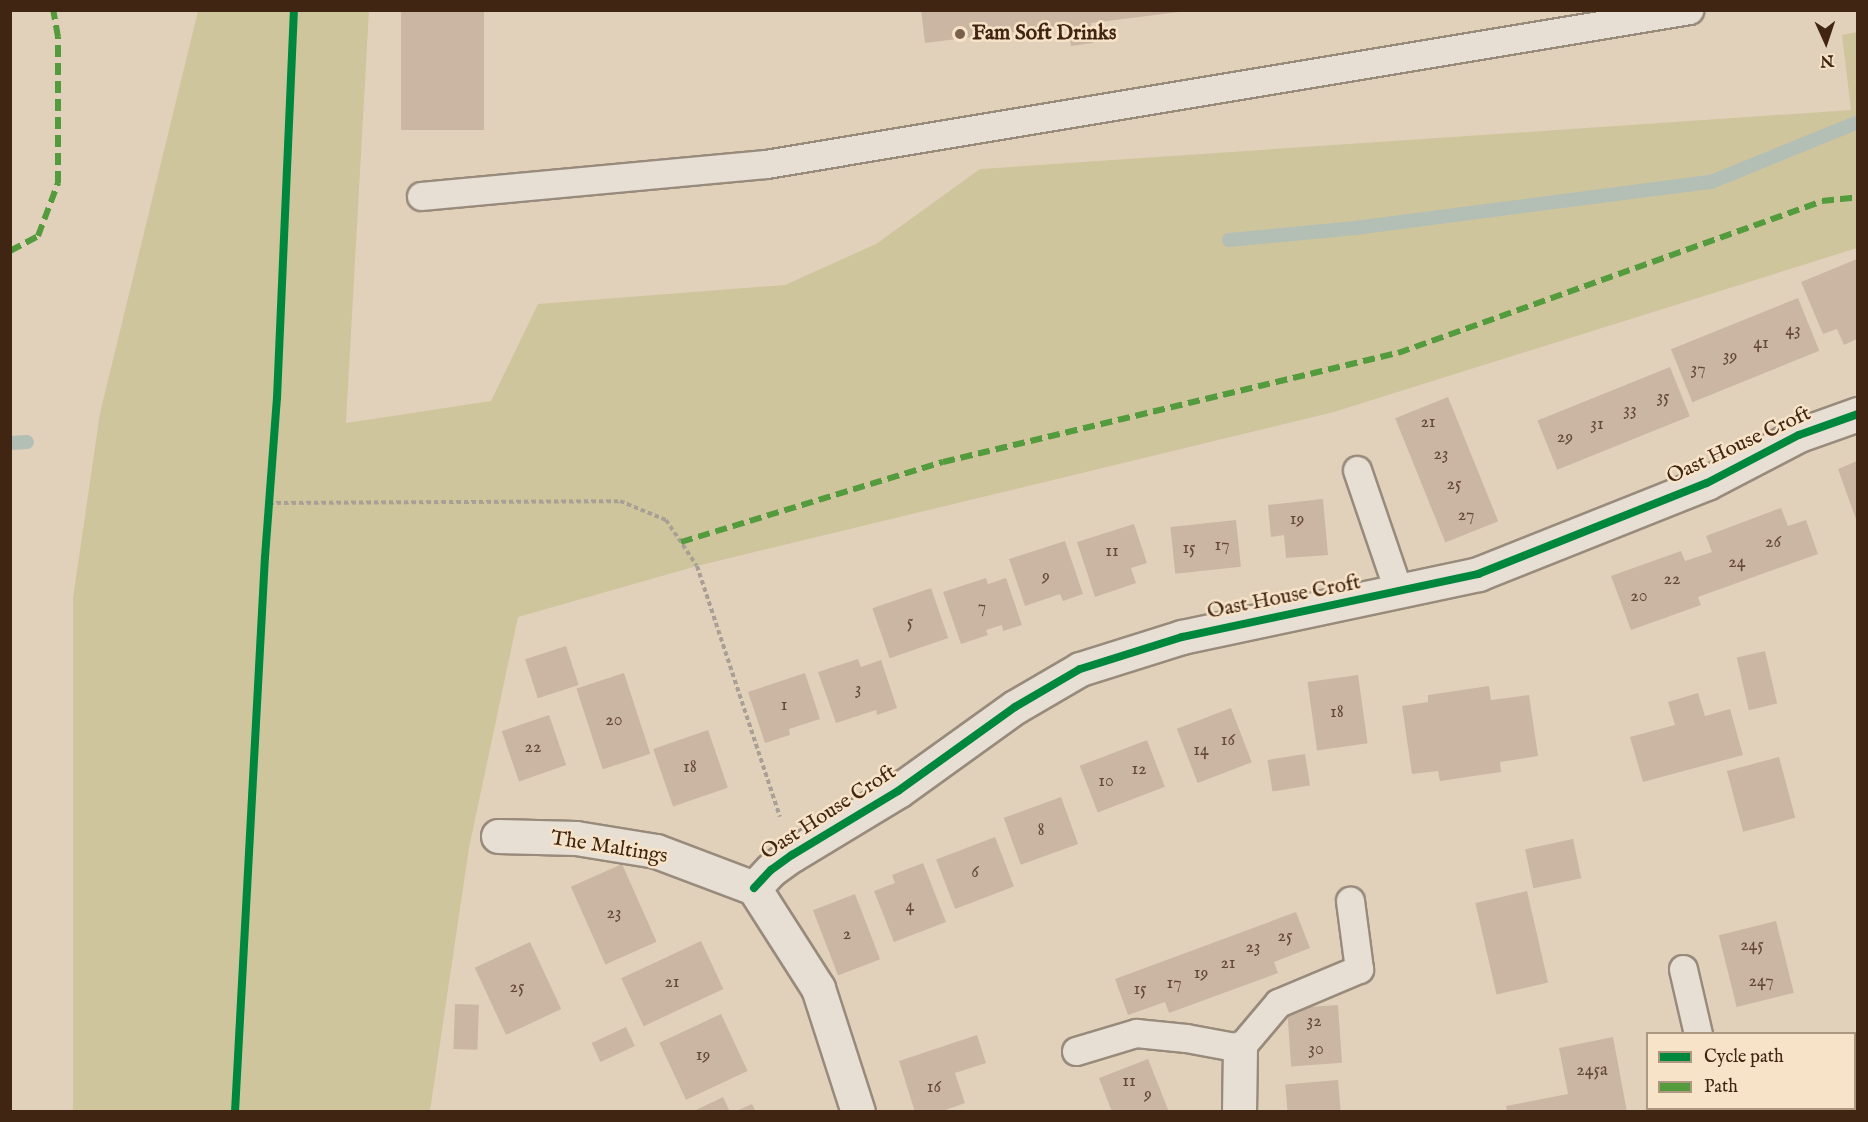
<!DOCTYPE html>
<style>
body{margin:0}
#map{position:relative;width:1868px;height:1122px;overflow:hidden;background:#e2d1ba;font-family:"IM FELL English",serif}
div>[style]{position:absolute}
[style*='--x']{left:calc(var(--x)*1px);top:calc(var(--y)*1px);width:calc(var(--w)*1px);rotate:calc(var(--a)*1deg)}
.green>*{inset:0;background:#cfc59d}
.stream>*{height:14px;margin:-7px;padding:0 7px;transform-origin:7px;border-radius:7px;background:#b3beb5}
.building>*{inset:0;background:#cbb6a3;transform-origin:0 0}
.path>*{height:4px;margin-top:-2px;transform-origin:0;background:repeating-linear-gradient(90deg,#a9a095 0 4.5px,transparent 0 7.5px)}
.roads{filter:drop-shadow(2px 0 #988b7c) drop-shadow(-2px 0 #988b7c) drop-shadow(0 2px #988b7c) drop-shadow(0 -2px #988b7c)}
.lane>*{height:27px;margin:-13.5px;padding:0 13.5px;transform-origin:13.5px;border-radius:13.5px;background:#e7dfd3}
.street>*{height:33px;margin:-16.5px;padding:0 16.5px;transform-origin:16.5px;border-radius:16.5px;background:#e7dfd3}
.quiet>*{height:6px;margin-top:-3px;transform-origin:0;background:repeating-linear-gradient(90deg,#539b3d 0 12px,transparent 0 18px)}
.cycleway>*{height:8px;margin:-4px;padding:0 4px;transform-origin:4px;border-radius:4px;background:#00873e}
.dots>*{width:16px;height:16px;translate:-50% -50%;box-sizing:border-box;border:3px solid #f7e3c8;border-radius:50%}
span{translate:-50% -50%;white-space:nowrap;text-align:center;line-height:1.15;-webkit-text-stroke:5px #f7e3c8;paint-order:stroke}
.number-label{font-size:18px;color:#644937}
.number-label span{-webkit-text-stroke-width:0}
.poi-label{font-size:21px;color:#412513;font-weight:700}
.left{translate:0 -50%;text-align:left}
.street-label{font-size:21px;color:#412513}
.frame{position:absolute;inset:0;border:12px solid #412513;pointer-events:none}
.legend{position:absolute;left:1646px;top:1032px;width:210px;height:78px;box-sizing:border-box;background:#f7e3c8;border:2px solid #ae9780;margin:0;padding:8px 10px;list-style:none;font-size:18px;color:#412513}
.legend li{display:flex;align-items:center;gap:12px;height:30px}
.legend b{width:30px;border:2px solid #ae9780}
.north{position:absolute;left:1796px;top:12px;width:60px;height:60px;-webkit-text-stroke:4px #f7e3c8;paint-order:stroke;rotate:177deg;font-size:16px;font-weight:700;line-height:24px;text-align:center;color:#412513}
.north::after{content:'';display:block;margin:auto;width:21px;height:27px;background:#412513;clip-path:polygon(50% 0,100% 100%,50% 72%,0 100%)}
</style>
<div id="map">
<div class="green">
<div style="clip-path:polygon(198px 11px,369px 11px,346px 423px,491px 401px,538px 304px,785px 285px,876px 244px,980px 169px,1851px 110px,1842px 35px,1857px 32px,1857px 248px,1334px 412px,697px 566px,518px 617px,469px 848px,430px 1111px,73px 1111px,73px 598px,100px 413px)"></div>
</div>
<div class="stream">
<div style="--x:1229;--y:240;--w:127;--a:-5.4"></div>
<div style="--x:1355;--y:228;--w:359;--a:-7.4"></div>
<div style="--x:1711;--y:182;--w:159;--a:-22.2"></div>
<div style="--x:10;--y:443;--w:17;--a:-3"></div>
</div>
<div class="building">
<div style="left:401px;top:10px;width:83px;height:120px"></div>
<div style="clip-path:polygon(921px 10px,1179px 10px,1179px 12px,1091px 23px,1093px 43px,1071px 46px,1069px 25px,925px 43px)"></div>
<div style="clip-path:polygon(1857px 259px,1857px 339px,1844px 345px,1837px 329px,1823px 334px,1801px 282px)"></div>
<div style="left:1798px;top:298px;width:57px;height:137px;rotate:68deg"></div>
<div style="left:1670px;top:367px;width:53px;height:143px;rotate:68deg"></div>
<div style="left:1448px;top:397px;width:134px;height:57px;rotate:68deg"></div>
<div style="clip-path:polygon(1857px 461px,1857px 522px,1838px 469px)"></div>
<div style="clip-path:polygon(1323px 499px,1328px 555px,1286px 558px,1284px 535px,1271px 537px,1268px 505px)"></div>
<div style="clip-path:polygon(1781px 508px,1788px 526px,1806px 520px,1818px 554px,1698px 597px,1701px 605px,1631px 630px,1611px 576px,1681px 551px,1685px 561px,1712px 552px,1706px 536px)"></div>
<div style="left:1236px;top:520px;width:47px;height:66px;rotate:84deg"></div>
<div style="clip-path:polygon(1134px 524px,1147px 563px,1131px 568px,1136px 583px,1095px 597px,1077px 542px)"></div>
<div style="clip-path:polygon(1065px 541px,1083px 594px,1063px 601px,1060px 594px,1025px 606px,1009px 559px)"></div>
<div style="clip-path:polygon(986px 578px,988px 584px,1006px 578px,1022px 625px,1003px 631px,1002px 625px,986px 630px,988px 635px,961px 644px,943px 592px)"></div>
<div style="left:931px;top:588px;width:53px;height:62px;rotate:71deg"></div>
<div style="left:566px;top:646px;width:41px;height:43px;rotate:72deg"></div>
<div style="left:1765px;top:651px;width:54px;height:29px;rotate:77deg"></div>
<div style="clip-path:polygon(858px 659px,861px 667px,881px 660px,897px 708px,877px 715px,876px 710px,836px 723px,818px 672px)"></div>
<div style="left:624px;top:673px;width:85px;height:50px;rotate:72deg"></div>
<div style="clip-path:polygon(805px 673px,820px 719px,789px 729px,790px 735px,765px 743px,748px 692px)"></div>
<div style="left:1358px;top:675px;width:69px;height:51px;rotate:82deg"></div>
<div style="clip-path:polygon(1489px 686px,1491px 700px,1529px 695px,1538px 756px,1500px 762px,1501px 772px,1440px 781px,1438px 771px,1412px 774px,1402px 706px,1428px 702px,1428px 695px)"></div>
<div style="clip-path:polygon(1698px 693px,1705px 716px,1730px 709px,1743px 755px,1643px 782px,1630px 737px,1675px 725px,1668px 702px)"></div>
<div style="left:1231px;top:708px;width:58px;height:58px;rotate:69deg"></div>
<div style="left:549px;top:715px;width:53px;height:50px;rotate:71deg"></div>
<div style="left:708px;top:730px;width:61px;height:58px;rotate:71deg"></div>
<div style="left:1147px;top:740px;width:50px;height:72px;rotate:69deg"></div>
<div style="left:1305px;top:754px;width:32px;height:38px;rotate:81deg"></div>
<div style="left:1779px;top:757px;width:63px;height:54px;rotate:75deg"></div>
<div style="left:1061px;top:797px;width:50px;height:61px;rotate:70deg"></div>
<div style="left:995px;top:837px;width:53px;height:63px;rotate:69deg"></div>
<div style="left:1573px;top:839px;width:40px;height:49px;rotate:78deg"></div>
<div style="clip-path:polygon(923px 863px,946px 922px,894px 942px,874px 891px,895px 883px,892px 875px)"></div>
<div style="left:622px;top:864px;width:85px;height:56px;rotate:66deg"></div>
<div style="left:1527px;top:891px;width:94px;height:53px;rotate:77deg"></div>
<div style="left:855px;top:894px;width:70px;height:45px;rotate:69deg"></div>
<div style="clip-path:polygon(1296px 912px,1310px 948px,1274px 962px,1278px 973px,1169px 1013px,1165px 1002px,1128px 1015px,1115px 979px)"></div>
<div style="left:1776px;top:921px;width:74px;height:59px;rotate:76deg"></div>
<div style="left:701px;top:941px;width:53px;height:88px;rotate:65deg"></div>
<div style="left:530px;top:942px;width:74px;height:61px;rotate:65deg"></div>
<div style="left:455px;top:1004px;width:24px;height:45px;rotate:2deg"></div>
<div style="left:1338px;top:1005px;width:58px;height:51px;rotate:86deg"></div>
<div style="left:721px;top:1014px;width:63px;height:68px;rotate:65deg"></div>
<div style="left:626px;top:1027px;width:21px;height:38px;rotate:65deg"></div>
<div style="clip-path:polygon(977px 1035px,986px 1063px,955px 1073px,965px 1103px,940px 1112px,915px 1112px,899px 1061px)"></div>
<div style="clip-path:polygon(1613px 1037px,1627px 1112px,1507px 1112px,1506px 1106px,1568px 1094px,1559px 1048px)"></div>
<div style="clip-path:polygon(1148px 1059px,1169px 1112px,1112px 1112px,1099px 1078px)"></div>
<div style="left:1338px;top:1080px;width:32px;height:53px;rotate:85deg"></div>
<div style="clip-path:polygon(723px 1097px,730px 1112px,692px 1112px)"></div>
<div style="clip-path:polygon(752px 1104px,756px 1112px,734px 1112px)"></div>
<div style="clip-path:polygon(1756px 1108px,1825px 1108px,1825px 1109px,1757px 1112px)"></div>
<div style="clip-path:polygon(1842px 1108px,1843px 1112px,1828px 1112px,1837px 1108px)"></div>
</div>
<div class="path">
<div style="--x:269;--y:503;--w:351;--a:-0.3"></div>
<div style="--x:620;--y:501;--w:50;--a:22.4"></div>
<div style="--x:666;--y:520;--w:55;--a:56"></div>
<div style="--x:697;--y:566;--w:264;--a:71.7"></div>
</div>
<div class="roads">
<div class="lane">
<div style="--x:421;--y:196;--w:346;--a:-5.3"></div>
<div style="--x:766;--y:164;--w:936;--a:-9.47"></div>
<div style="--x:1357;--y:470;--w:130;--a:71.1"></div>
<div style="--x:1683;--y:969;--w:67;--a:77"></div>
<div style="--x:1076;--y:1051;--w:63;--a:-16.7"></div>
<div style="--x:1136;--y:1033;--w:50;--a:5.7"></div>
<div style="--x:1186;--y:1038;--w:55;--a:10.5"></div>
<div style="--x:1240;--y:1048;--w:59;--a:-49.8"></div>
<div style="--x:1278;--y:1003;--w:88;--a:-22.8"></div>
<div style="--x:1359;--y:969;--w:69;--a:-97.5"></div>
<div style="--x:1716;--y:1108;--w:4;--a:76"></div>
</div>
<div class="street">
<div style="--x:498;--y:836;--w:78;--a:1.5"></div>
<div style="--x:576;--y:838;--w:81;--a:9.2"></div>
<div style="--x:656;--y:851;--w:105;--a:20.7"></div>
<div style="--x:754;--y:888;--w:119;--a:57.4"></div>
<div style="--x:818;--y:988;--w:130;--a:72.1"></div>
<div style="--x:754;--y:888;--w:25;--a:-47"></div>
<div style="--x:771;--y:870;--w:26;--a:-36"></div>
<div style="--x:792;--y:855;--w:124;--a:-31.1"></div>
<div style="--x:898;--y:791;--w:144;--a:-35.7"></div>
<div style="--x:1015;--y:707;--w:75;--a:-30.3"></div>
<div style="--x:1080;--y:669;--w:107;--a:-17.4"></div>
<div style="--x:1182;--y:637;--w:303;--a:-12"></div>
<div style="--x:1478;--y:574;--w:246;--a:-21.7"></div>
<div style="--x:1707;--y:483;--w:104;--a:-27.6"></div>
<div style="--x:1799;--y:435;--w:63;--a:-19.6"></div>
<div style="--x:1239;--y:1112;--w:64;--a:-89.1"></div>
</div>
</div>
<div class="quiet">
<div style="--x:10;--y:251;--w:32;--a:-28"></div>
<div style="--x:38;--y:236;--w:57;--a:-69.3"></div>
<div style="--x:58;--y:183;--w:146;--a:-90"></div>
<div style="--x:58;--y:37;--w:27;--a:-100"></div>
<div style="--x:681;--y:542;--w:274;--a:-17"></div>
<div style="--x:943;--y:462;--w:468;--a:-13.5"></div>
<div style="--x:1398;--y:353;--w:450;--a:-19.7"></div>
<div style="--x:1822;--y:201;--w:36;--a:-6"></div>
</div>
<div class="cycleway">
<div style="--x:754;--y:888;--w:25;--a:-47"></div>
<div style="--x:771;--y:870;--w:26;--a:-36"></div>
<div style="--x:792;--y:855;--w:124;--a:-31.1"></div>
<div style="--x:898;--y:791;--w:144;--a:-35.7"></div>
<div style="--x:1015;--y:707;--w:75;--a:-30.3"></div>
<div style="--x:1080;--y:669;--w:107;--a:-17.4"></div>
<div style="--x:1182;--y:637;--w:303;--a:-12"></div>
<div style="--x:1478;--y:574;--w:246;--a:-21.7"></div>
<div style="--x:1707;--y:483;--w:104;--a:-27.6"></div>
<div style="--x:1799;--y:435;--w:63;--a:-19.6"></div>
<div style="--x:235;--y:1112;--w:556;--a:-86.91"></div>
<div style="--x:265;--y:557;--w:159;--a:-85.7"></div>
<div style="--x:277;--y:398;--w:388;--a:-87.5"></div>
</div>
<div class="dots">
<div style="left:960px;top:34px;background:#79614d"></div>
</div>
<div class="number-label">
<span style="left:1793px;top:331px">43</span>
<span style="left:1761px;top:344px">41</span>
<span style="left:1730px;top:357px">39</span>
<span style="left:1698px;top:370px">37</span>
<span style="left:1663px;top:398px">35</span>
<span style="left:1630px;top:411px">33</span>
<span style="left:1428px;top:423px">21</span>
<span style="left:1597px;top:425px">31</span>
<span style="left:1565px;top:438px">29</span>
<span style="left:1441px;top:455px">23</span>
<span style="left:1454px;top:485px">25</span>
<span style="left:1466px;top:516px">27</span>
<span style="left:1297px;top:520px">19</span>
<span style="left:1773px;top:543px">26</span>
<span style="left:1222px;top:546px">17</span>
<span style="left:1189px;top:549px">15</span>
<span style="left:1112px;top:552px">11</span>
<span style="left:1737px;top:563px">24</span>
<span style="left:1046px;top:577px">9</span>
<span style="left:1672px;top:580px">22</span>
<span style="left:1639px;top:597px">20</span>
<span style="left:982px;top:608px">7</span>
<span style="left:910px;top:623px">5</span>
<span style="left:858px;top:690px">3</span>
<span style="left:784px;top:706px">1</span>
<span style="left:1337px;top:713px">18</span>
<span style="left:614px;top:721px">20</span>
<span style="left:1228px;top:741px">16</span>
<span style="left:533px;top:748px">22</span>
<span style="left:1201px;top:751px">14</span>
<span style="left:690px;top:768px">18</span>
<span style="left:1139px;top:770px">12</span>
<span style="left:1106px;top:782px">10</span>
<span style="left:1041px;top:831px">8</span>
<span style="left:975px;top:873px">6</span>
<span style="left:910px;top:907px">4</span>
<span style="left:614px;top:914px">23</span>
<span style="left:847px;top:935px">2</span>
<span style="left:1285px;top:937px">25</span>
<span style="left:1752px;top:946px">245</span>
<span style="left:1253px;top:948px">23</span>
<span style="left:1228px;top:964px">21</span>
<span style="left:1201px;top:974px">19</span>
<span style="left:1761px;top:982px">247</span>
<span style="left:672px;top:983px">21</span>
<span style="left:1174px;top:984px">17</span>
<span style="left:517px;top:988px">25</span>
<span style="left:1140px;top:990px">15</span>
<span style="left:1314px;top:1022px">32</span>
<span style="left:1316px;top:1050px">30</span>
<span style="left:703px;top:1056px">19</span>
<span style="left:1592px;top:1071px">245a</span>
<span style="left:1129px;top:1082px">11</span>
<span style="left:934px;top:1088px">16</span>
<span style="left:1148px;top:1095px">9</span>
</div>
<div class="poi-label">
<span class="left" style="left:972px;top:34px">Fam Soft Drinks</span>
</div>
<div class="street-label">
<span style="left:1739px;top:446px;rotate:-25deg">Oast House Croft</span>
<span style="left:1284px;top:598px;rotate:-11deg">Oast House Croft</span>
<span style="left:829px;top:813px;rotate:-33deg">Oast House Croft</span>
<span style="left:609px;top:848px;rotate:9deg">The Maltings</span>
</div>
<div class="frame"></div>
<ul class="legend">
<li><b style="height:8px;background:#00873e"></b>Cycle path</li>
<li><b style="height:8px;background:#539b3d"></b>Path</li>
</ul>
<div class="north">N</div>
</div>
